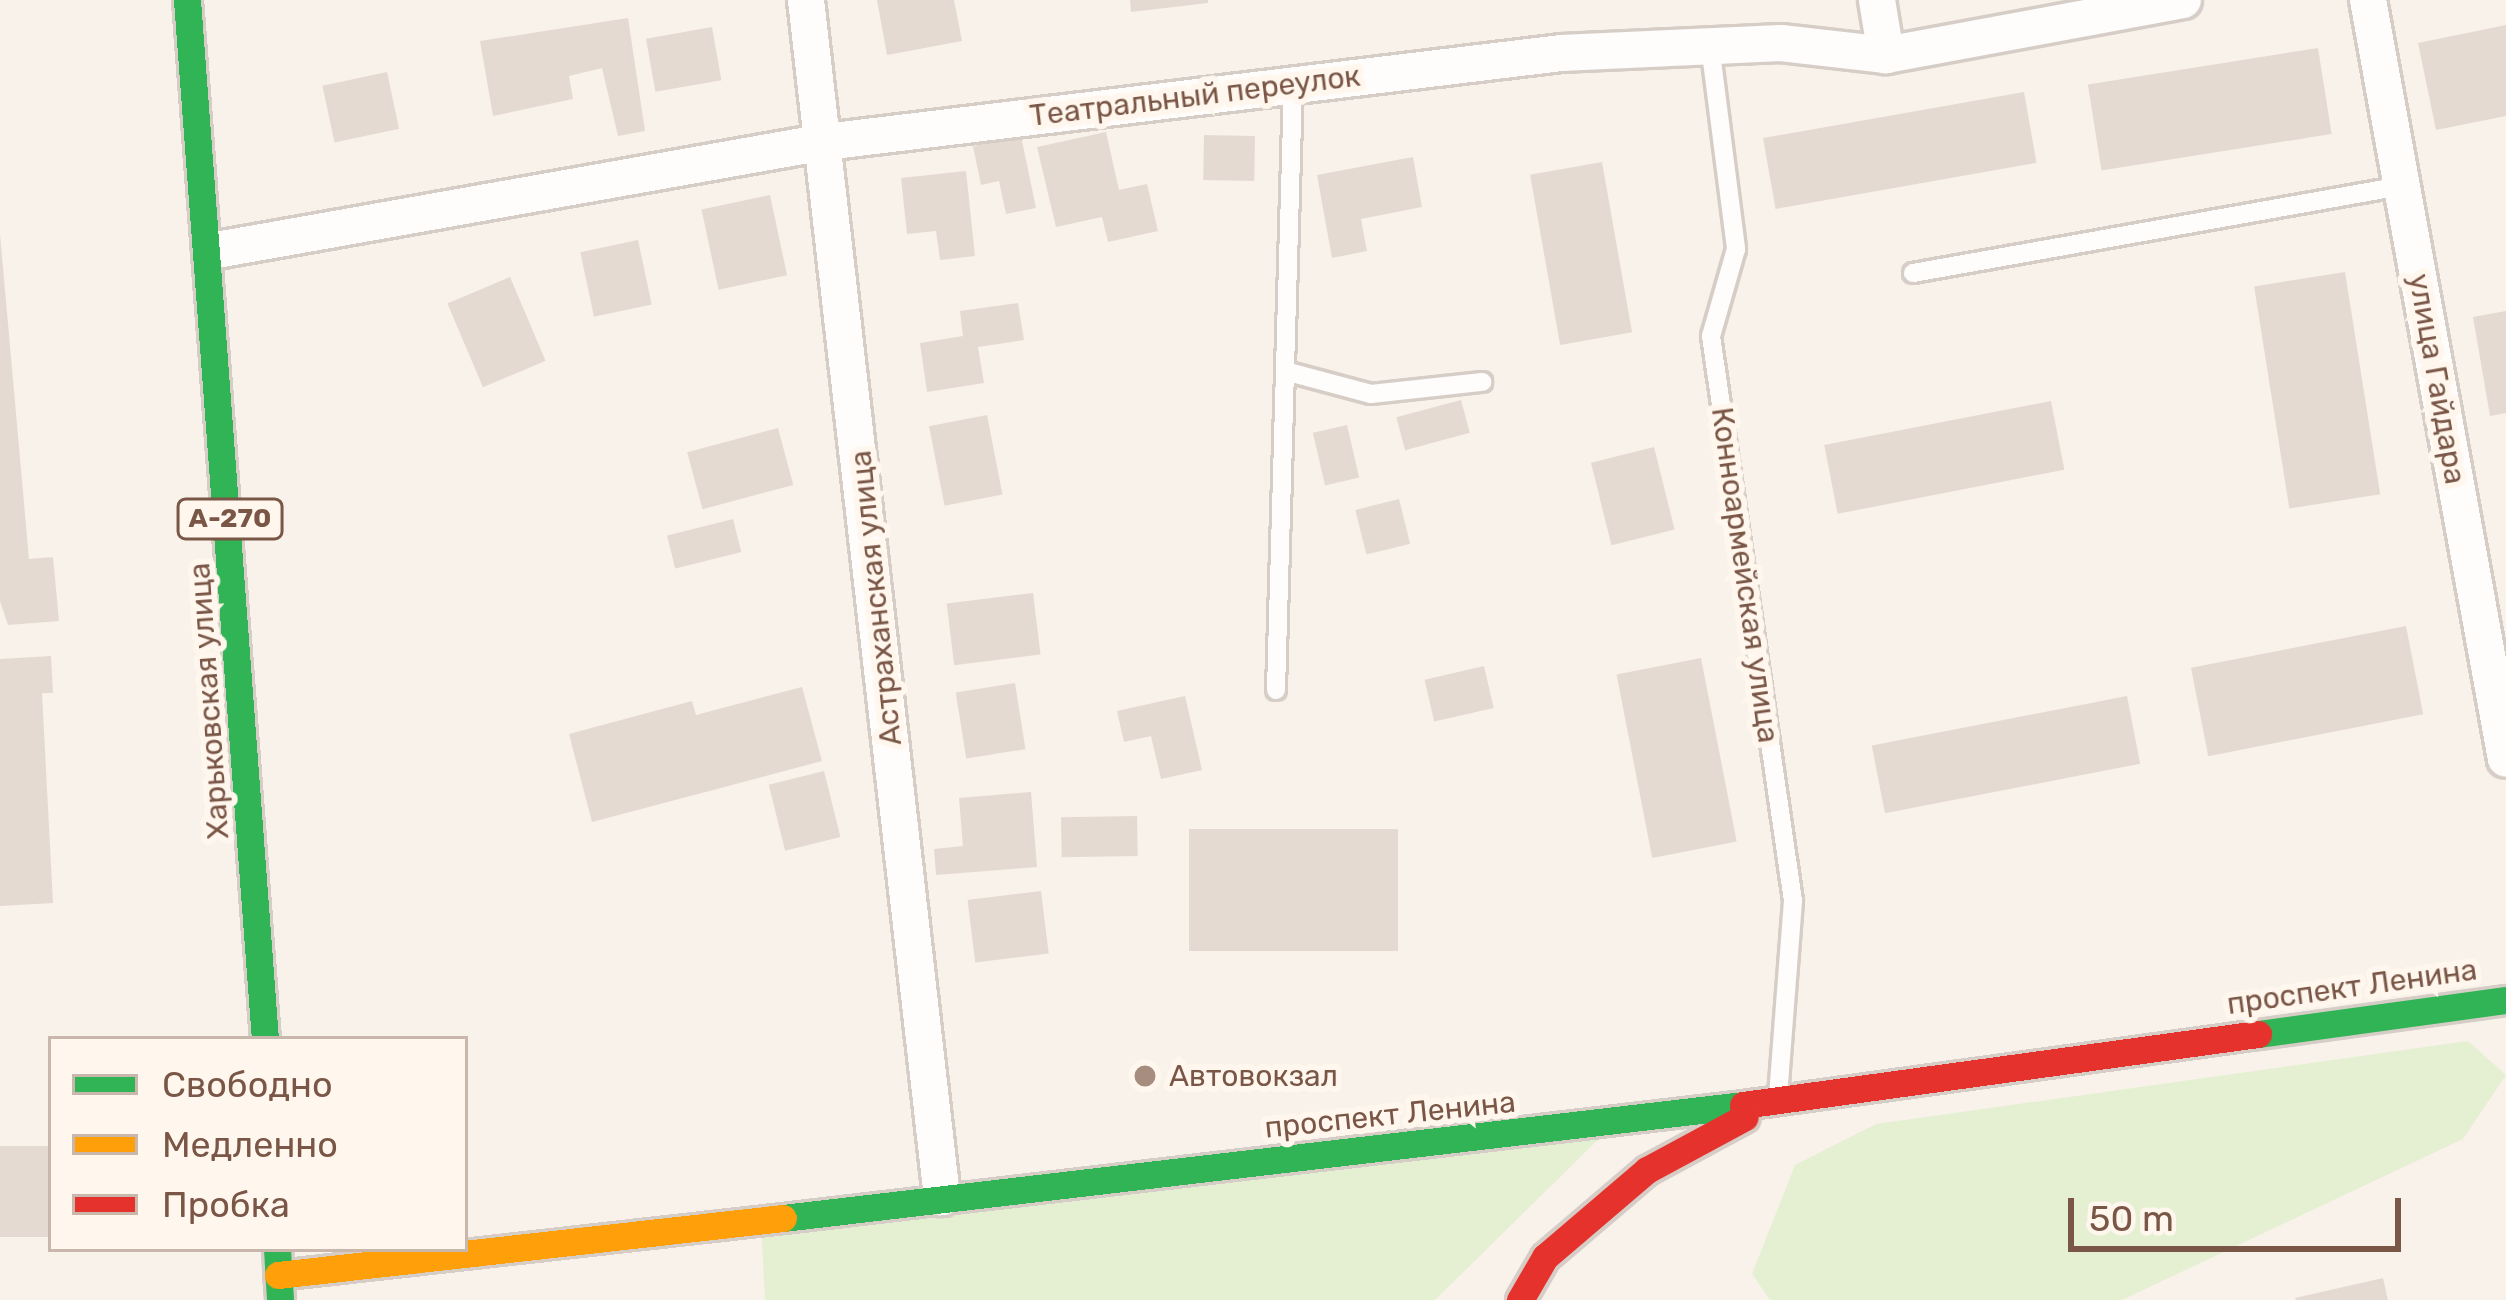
<!DOCTYPE html>
<meta charset="utf-8">
<style>
body{margin:0}
#map{position:relative;width:2506px;height:1300px;overflow:hidden;background:#f8f2ea;font-family:Rubik,sans-serif}
div>[style]{position:absolute}
[style*='--x']{left:calc(var(--x)*1px);top:calc(var(--y)*1px);width:calc(var(--w)*1px);rotate:calc(var(--a)*1deg)}
.green>*{inset:0;background:#e5f0d3}
.building>*{inset:0;background:#e5dad1;transform-origin:0 0}
.roads{filter:drop-shadow(3px 0 #d7cdc7) drop-shadow(-3px 0 #d7cdc7) drop-shadow(0 3px #d7cdc7) drop-shadow(0 -3px #d7cdc7)}
.lane>*{height:18px;margin:-9px;padding:0 9px;transform-origin:9px;border-radius:9px;background:#fefdfc}
.street>*{height:36px;margin:-18px;padding:0 18px;transform-origin:18px;border-radius:18px;background:#fefdfc}
.fast>*{height:27px;margin:-13.5px;padding:0 13.5px;transform-origin:13.5px;border-radius:13.5px;background:#30b455}
.slow>*{height:27px;margin:-13.5px;padding:0 13.5px;transform-origin:13.5px;border-radius:13.5px;background:#ff9f0a}
.jam>*{height:27px;margin:-13.5px;padding:0 13.5px;transform-origin:13.5px;border-radius:13.5px;background:#e5322d}
.dots>*{width:33px;height:33px;translate:-50% -50%;box-sizing:border-box;border:6px solid #fff7ed;border-radius:50%}
span{translate:-50% -50%;white-space:nowrap;text-align:center;line-height:1.15;-webkit-text-stroke:12px #fff7ed;paint-order:stroke}
.shield-label span{padding:3px 9px;background:#fff7ed;border:3px solid;border-radius:9px;-webkit-text-stroke-width:0}
.shield-label{font-size:27px;color:#7a5647;font-weight:700}
.street-label{font-size:30px;color:#7a5647}
.poi-label{font-size:30px;color:#7a5647}
.left{translate:0 -50%;text-align:left}
.legend{position:absolute;left:48px;top:1036px;width:420px;height:216px;box-sizing:border-box;background:#fff7ed;border:3px solid #cab7ab;margin:0;padding:15px 21px;list-style:none;font-size:36px;color:#7a5647}
.legend li{display:flex;align-items:center;gap:24px;height:60px}
.legend b{width:60px;border:3px solid #cab7ab}
.scale{position:absolute;left:2068px;top:1198px;width:333px;height:54px;box-sizing:border-box;border:6px solid #7a5647;border-top:0;padding-left:15px;font-size:36px;line-height:42px;white-space:nowrap;color:#7a5647;-webkit-text-stroke:9px #fff7ed;paint-order:stroke}
</style>
<div id="map">
<div class="green">
<div style="clip-path:polygon(2468px 1041px,2506px 1075px,2463px 1139px,2122px 1300px,1770px 1300px,1752px 1274px,1795px 1165px,1876px 1124px)"></div>
<div style="clip-path:polygon(1615px 1123px,1435px 1300px,765px 1300px,761px 1223px)"></div>
</div>
<div class="building">
<div style="clip-path:polygon(877px 0,954px 0,962px 41px,887px 55px)"></div>
<div style="clip-path:polygon(1130px 0,1208px 0,1208px 3px,1131px 12px)"></div>
<div style="clip-path:polygon(628px 18px,645px 131px,618px 136px,602px 68px,569px 76px,573px 99px,493px 116px,480px 41px)"></div>
<div style="clip-path:polygon(2506px 25px,2506px 116px,2436px 130px,2418px 43px)"></div>
<div style="left:712px;top:27px;width:54px;height:67px;rotate:80deg"></div>
<div style="left:2318px;top:48px;width:87px;height:233px;rotate:81deg"></div>
<div style="left:387px;top:72px;width:58px;height:66px;rotate:78deg"></div>
<div style="left:2024px;top:92px;width:72px;height:265px;rotate:80deg"></div>
<div style="clip-path:polygon(1106px 132px,1119px 190px,1147px 184px,1158px 231px,1108px 242px,1102px 217px,1056px 227px,1037px 147px)"></div>
<div style="left:1204px;top:135px;width:51px;height:45px;rotate:1deg"></div>
<div style="clip-path:polygon(1021px 136px,1036px 208px,1006px 214px,999px 181px,981px 185px,973px 146px)"></div>
<div style="clip-path:polygon(1413px 157px,1422px 207px,1361px 219px,1367px 251px,1332px 258px,1317px 175px)"></div>
<div style="left:1602px;top:162px;width:173px;height:73px;rotate:80deg"></div>
<div style="clip-path:polygon(966px 171px,975px 256px,940px 260px,936px 231px,907px 234px,901px 178px)"></div>
<div style="left:770px;top:195px;width:82px;height:70px;rotate:78deg"></div>
<div style="clip-path:polygon(0 234px,29px 559px,53px 557px,59px 621px,8px 625px,0 601px)"></div>
<div style="left:638px;top:240px;width:66px;height:59px;rotate:78deg"></div>
<div style="left:2345px;top:272px;width:225px;height:92px;rotate:81deg"></div>
<div style="left:510px;top:277px;width:91px;height:68px;rotate:67deg"></div>
<div style="clip-path:polygon(1018px 303px,1024px 340px,978px 347px,984px 383px,927px 392px,920px 343px,963px 336px,960px 311px)"></div>
<div style="clip-path:polygon(2506px 311px,2506px 413px,2490px 416px,2473px 317px)"></div>
<div style="left:1461px;top:400px;width:34px;height:67px;rotate:75deg"></div>
<div style="left:2051px;top:401px;width:70px;height:231px;rotate:79deg"></div>
<div style="left:987px;top:415px;width:81px;height:59px;rotate:79deg"></div>
<div style="left:1347px;top:425px;width:54px;height:35px;rotate:77deg"></div>
<div style="left:778px;top:428px;width:59px;height:94px;rotate:75deg"></div>
<div style="left:1654px;top:447px;width:85px;height:65px;rotate:76deg"></div>
<div style="left:1399px;top:499px;width:46px;height:45px;rotate:76deg"></div>
<div style="left:733px;top:519px;width:34px;height:68px;rotate:76deg"></div>
<div style="left:1033px;top:593px;width:62px;height:87px;rotate:83deg"></div>
<div style="left:2406px;top:626px;width:90px;height:219px;rotate:79deg"></div>
<div style="clip-path:polygon(51px 656px,53px 693px,42px 693px,53px 903px,0 906px,0 659px)"></div>
<div style="left:1701px;top:658px;width:187px;height:86px;rotate:79deg"></div>
<div style="left:1484px;top:666px;width:43px;height:61px;rotate:77deg"></div>
<div style="left:1015px;top:683px;width:67px;height:60px;rotate:81deg"></div>
<div style="clip-path:polygon(802px 687px,822px 761px,592px 822px,569px 734px,692px 701px,696px 715px)"></div>
<div style="clip-path:polygon(1185px 696px,1202px 770px,1161px 779px,1151px 736px,1124px 742px,1117px 711px)"></div>
<div style="left:2127px;top:696px;width:69px;height:260px;rotate:79deg"></div>
<div style="left:824px;top:771px;width:68px;height:57px;rotate:76deg"></div>
<div style="clip-path:polygon(1031px 792px,1037px 867px,936px 875px,934px 849px,963px 846px,959px 798px)"></div>
<div style="left:1137px;top:816px;width:40px;height:76px;rotate:89deg"></div>
<div style="left:1189px;top:829px;width:209px;height:122px"></div>
<div style="left:1041px;top:891px;width:63px;height:74px;rotate:83deg"></div>
<div style="left:51px;top:1146px;width:91px;height:51px;rotate:90deg"></div>
<div style="clip-path:polygon(2383px 1278px,2388px 1300px,2296px 1300px,2295px 1298px)"></div>
</div>
<div class="roads">
<div class="lane">
<div style="--x:1711;--y:53;--w:198;--a:82.7"></div>
<div style="--x:1736;--y:249;--w:91;--a:106"></div>
<div style="--x:1711;--y:336;--w:571;--a:81.74"></div>
<div style="--x:1793;--y:901;--w:195;--a:94.4"></div>
<div style="--x:1913;--y:273;--w:497;--a:-10.1"></div>
<div style="--x:1285;--y:371;--w:89;--a:15"></div>
<div style="--x:1371;--y:394;--w:112;--a:-6.2"></div>
<div style="--x:1276;--y:690;--w:605;--a:-88.39"></div>
</div>
<div class="street">
<div style="--x:806;--y:0;--w:1205;--a:83.52"></div>
<div style="--x:1877;--y:0;--w:56;--a:80.7"></div>
<div style="--x:2368;--y:0;--w:771;--a:79.7"></div>
<div style="--x:211;--y:251;--w:624;--a:-10.07"></div>
<div style="--x:825;--y:142;--w:741;--a:-6.89"></div>
<div style="--x:1561;--y:53;--w:220;--a:-2.6"></div>
<div style="--x:1781;--y:43;--w:106;--a:6.5"></div>
<div style="--x:1886;--y:55;--w:302;--a:-10.5"></div>
</div>
<div class="fast">
<div style="--x:187;--y:0;--w:1042;--a:85.71"></div>
<div style="--x:2258;--y:1034;--w:250;--a:-7.8"></div>
<div style="--x:783;--y:1218;--w:967;--a:-6.71"></div>
<div style="--x:277;--y:1249;--w:51;--a:86.6"></div>
</div>
<div class="slow">
<div style="--x:278;--y:1275;--w:508;--a:-6.44"></div>
</div>
<div class="jam">
<div style="--x:1743;--y:1105;--w:520;--a:-7.85"></div>
<div style="--x:1520;--y:1300;--w:50;--a:-59.8"></div>
<div style="--x:1545;--y:1257;--w:134;--a:-40.5"></div>
<div style="--x:1647;--y:1170;--w:111;--a:-28.4"></div>
</div>
</div>
<div class="dots">
<div style="left:1145px;top:1076px;background:#a68d80"></div>
</div>
<div class="shield-label">
<span style="left:230px;top:519px">А-270</span>
</div>
<div class="street-label">
<span style="left:1195px;top:96px;rotate:-7deg">Театральный переулок</span>
<span style="left:2437px;top:379px;rotate:80deg">улица Гайдара</span>
<span style="left:1745px;top:575px;rotate:82deg">Конноармейская улица</span>
<span style="left:876px;top:598px;rotate:-96deg">Астраханская улица</span>
<span style="left:209px;top:701px;rotate:-94deg">Харьковская улица</span>
<span style="left:2352px;top:987px;rotate:-8deg">проспект Ленина</span>
<span style="left:1390px;top:1115px;rotate:-6deg">проспект Ленина</span>
</div>
<div class="poi-label">
<span class="left" style="left:1169px;top:1076px">Автовокзал</span>
</div>
<ul class="legend">
<li><b style="height:15px;background:#30b455"></b>Свободно</li>
<li><b style="height:15px;background:#ff9f0a"></b>Медленно</li>
<li><b style="height:15px;background:#e5322d"></b>Пробка</li>
</ul>
<div class="scale">50 m</div>
</div>
